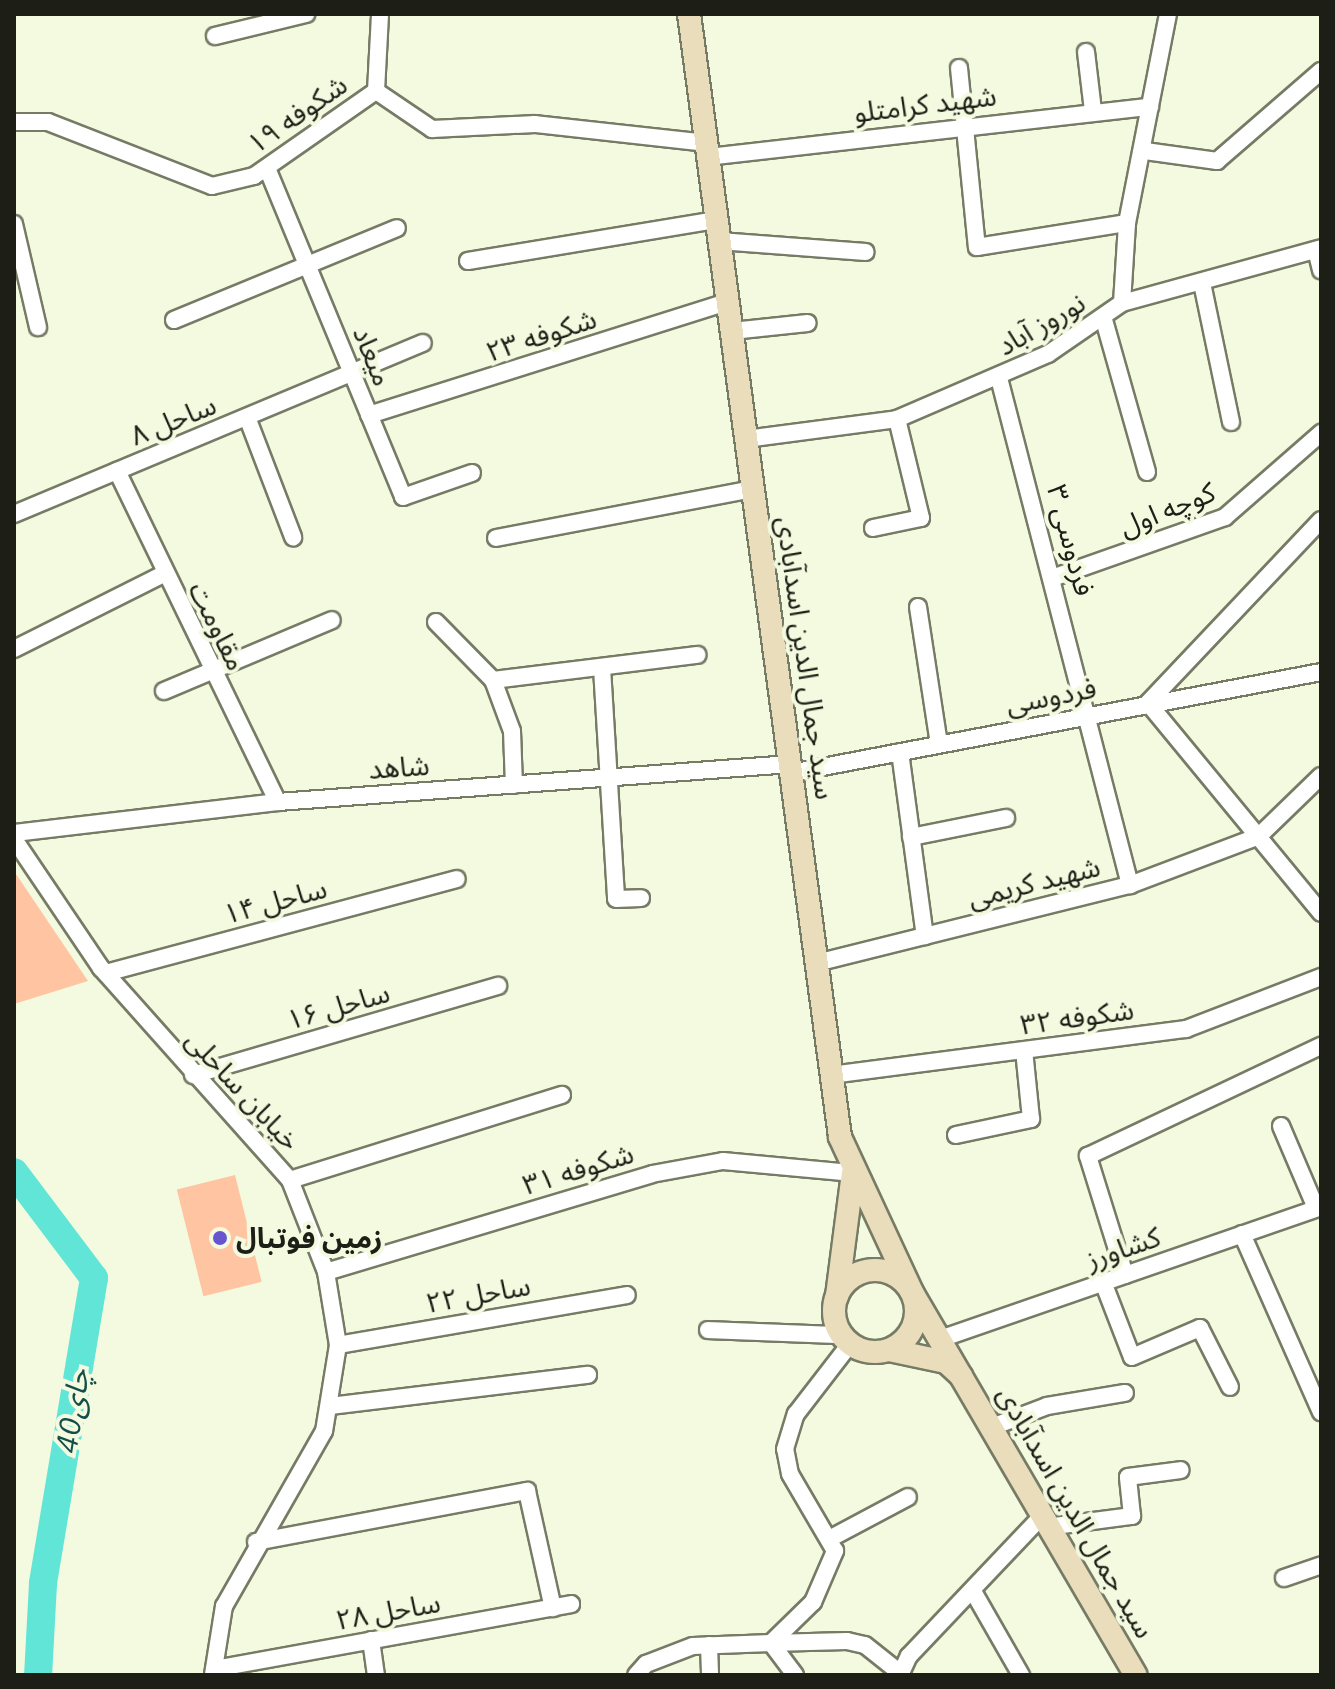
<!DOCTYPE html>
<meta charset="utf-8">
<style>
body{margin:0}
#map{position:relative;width:1335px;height:1689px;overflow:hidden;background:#f3fae0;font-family:"IBM Plex Sans","Noto Sans Arabic",sans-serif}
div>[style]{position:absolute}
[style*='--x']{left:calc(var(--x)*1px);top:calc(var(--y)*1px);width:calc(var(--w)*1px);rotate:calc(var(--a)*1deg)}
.green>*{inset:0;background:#ffc4a2;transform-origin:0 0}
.river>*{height:28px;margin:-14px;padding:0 14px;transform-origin:14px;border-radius:14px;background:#60e5d6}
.roads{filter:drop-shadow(2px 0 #767b65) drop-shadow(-2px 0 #767b65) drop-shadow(0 2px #767b65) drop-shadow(0 -2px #767b65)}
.minor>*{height:16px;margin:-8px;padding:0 8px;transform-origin:8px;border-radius:8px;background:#fff}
.secondary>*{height:22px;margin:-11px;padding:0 11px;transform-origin:11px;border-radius:11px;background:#eaddbb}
.secondary>.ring{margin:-11px;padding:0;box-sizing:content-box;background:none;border:22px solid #eaddbb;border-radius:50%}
.dots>*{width:22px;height:22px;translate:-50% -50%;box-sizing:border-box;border:4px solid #f3fae0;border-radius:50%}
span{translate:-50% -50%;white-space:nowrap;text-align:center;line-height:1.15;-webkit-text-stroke:8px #f3fae0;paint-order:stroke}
.street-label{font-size:28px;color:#1d1f16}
.poi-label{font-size:28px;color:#1d1f16;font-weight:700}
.left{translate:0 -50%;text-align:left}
.water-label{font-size:30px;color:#144e48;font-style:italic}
.frame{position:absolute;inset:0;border:16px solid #1d1f16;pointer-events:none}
</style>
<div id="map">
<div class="green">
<div style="clip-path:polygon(14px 871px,88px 981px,14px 1004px)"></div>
<div style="left:235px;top:1175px;width:110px;height:60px;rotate:76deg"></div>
</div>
<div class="river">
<div style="--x:14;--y:1172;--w:133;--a:53"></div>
<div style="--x:94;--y:1278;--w:310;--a:99.5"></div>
<div style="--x:43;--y:1584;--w:91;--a:93.1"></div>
</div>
<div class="roads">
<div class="minor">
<div style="--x:215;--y:36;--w:94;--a:-13.6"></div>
<div style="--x:1086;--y:52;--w:59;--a:83.2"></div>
<div style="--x:959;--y:68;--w:180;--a:84.3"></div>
<div style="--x:977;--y:247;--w:152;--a:-9.1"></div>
<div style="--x:376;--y:91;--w:77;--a:-87"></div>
<div style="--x:14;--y:122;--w:34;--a:0"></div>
<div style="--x:48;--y:122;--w:176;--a:21.3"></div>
<div style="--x:212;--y:186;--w:43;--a:-13.4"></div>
<div style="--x:254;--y:176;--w:149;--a:-34.9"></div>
<div style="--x:376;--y:91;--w:68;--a:34.2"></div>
<div style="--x:432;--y:129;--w:103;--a:-2.8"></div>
<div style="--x:535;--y:124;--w:172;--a:6.3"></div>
<div style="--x:1145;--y:151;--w:73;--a:7.9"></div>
<div style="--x:1217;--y:161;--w:138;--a:-40.9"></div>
<div style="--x:708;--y:157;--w:445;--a:-6.5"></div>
<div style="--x:267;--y:168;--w:356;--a:67.5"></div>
<div style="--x:403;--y:497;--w:73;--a:-19.2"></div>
<div style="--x:14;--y:224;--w:106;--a:76.9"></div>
<div style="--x:719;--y:241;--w:147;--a:4.3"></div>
<div style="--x:1316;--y:250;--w:21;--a:76"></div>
<div style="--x:468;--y:261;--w:252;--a:-9.4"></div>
<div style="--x:1202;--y:283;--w:142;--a:78.2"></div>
<div style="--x:1122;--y:303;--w:206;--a:-15.4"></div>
<div style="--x:174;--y:320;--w:241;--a:-22.4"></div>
<div style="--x:1104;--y:320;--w:158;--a:74.2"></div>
<div style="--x:732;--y:331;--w:76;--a:-6"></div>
<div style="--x:999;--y:378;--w:524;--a:75.51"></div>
<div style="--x:369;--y:415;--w:375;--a:-17.5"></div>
<div style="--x:247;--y:417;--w:129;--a:69"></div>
<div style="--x:746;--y:439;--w:152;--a:-7.5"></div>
<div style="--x:897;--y:419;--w:164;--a:-23.3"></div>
<div style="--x:1048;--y:354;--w:90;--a:-34.6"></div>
<div style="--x:1122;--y:303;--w:80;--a:-86.4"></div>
<div style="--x:1127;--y:223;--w:213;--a:-78.9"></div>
<div style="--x:117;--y:471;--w:368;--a:64.1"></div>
<div style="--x:14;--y:514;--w:443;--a:-22.7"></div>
<div style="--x:1321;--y:520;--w:252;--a:133.4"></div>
<div style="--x:1148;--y:703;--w:272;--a:50.5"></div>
<div style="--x:873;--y:528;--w:49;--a:-11.8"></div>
<div style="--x:921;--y:518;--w:102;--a:-103.6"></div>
<div style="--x:496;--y:538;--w:262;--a:-10.8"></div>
<div style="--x:1055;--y:577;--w:180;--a:-19.4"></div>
<div style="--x:1225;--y:517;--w:128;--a:-41.2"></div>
<div style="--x:918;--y:607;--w:139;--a:81.3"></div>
<div style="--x:436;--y:622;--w:81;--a:45.5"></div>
<div style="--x:493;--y:680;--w:54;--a:69.6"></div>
<div style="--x:512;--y:731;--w:54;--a:87.9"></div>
<div style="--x:14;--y:649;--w:168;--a:-26.6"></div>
<div style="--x:602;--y:668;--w:231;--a:86.5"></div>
<div style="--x:616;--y:899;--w:25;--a:-2"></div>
<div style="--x:493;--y:680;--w:206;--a:-7"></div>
<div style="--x:164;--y:691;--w:182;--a:-22.9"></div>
<div style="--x:900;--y:752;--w:186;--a:82.3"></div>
<div style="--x:791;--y:773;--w:540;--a:-10.79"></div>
<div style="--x:14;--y:833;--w:266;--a:-6.7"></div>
<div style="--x:278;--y:802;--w:513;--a:-4.24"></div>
<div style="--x:911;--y:837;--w:97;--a:-11.3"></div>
<div style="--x:14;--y:839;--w:156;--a:56"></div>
<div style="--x:101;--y:968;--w:284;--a:48.3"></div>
<div style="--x:290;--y:1180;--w:99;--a:68.6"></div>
<div style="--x:326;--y:1272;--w:74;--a:80.7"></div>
<div style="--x:338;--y:1345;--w:87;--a:99.2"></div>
<div style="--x:324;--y:1431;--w:202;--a:119.7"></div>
<div style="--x:224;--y:1606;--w:70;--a:99.1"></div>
<div style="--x:816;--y:963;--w:324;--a:-14"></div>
<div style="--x:1130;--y:885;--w:138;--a:-20.8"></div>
<div style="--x:1259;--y:836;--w:86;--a:-44.1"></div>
<div style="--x:106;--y:973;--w:363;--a:-15"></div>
<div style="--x:193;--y:1075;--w:318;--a:-16.3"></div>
<div style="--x:831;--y:1075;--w:358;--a:-7.4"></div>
<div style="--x:1186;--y:1029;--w:145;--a:-21.1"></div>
<div style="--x:1281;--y:1126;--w:89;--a:66.9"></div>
<div style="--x:956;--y:1135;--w:77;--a:-12"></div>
<div style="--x:1031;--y:1119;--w:69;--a:-95.8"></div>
<div style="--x:290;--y:1180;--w:285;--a:-17.4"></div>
<div style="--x:1242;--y:1234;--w:195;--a:66.1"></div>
<div style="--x:326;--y:1272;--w:340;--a:-16.7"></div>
<div style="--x:652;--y:1174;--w:72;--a:-10.4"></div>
<div style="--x:723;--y:1161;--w:131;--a:5.3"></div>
<div style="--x:1125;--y:1275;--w:125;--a:-107.3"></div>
<div style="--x:1088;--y:1156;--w:258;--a:-25.3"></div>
<div style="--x:1103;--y:1282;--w:80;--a:68.9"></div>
<div style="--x:1132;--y:1357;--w:74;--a:-23.1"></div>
<div style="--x:1200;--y:1328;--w:66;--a:63"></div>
<div style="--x:708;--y:1330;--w:133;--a:2.2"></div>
<div style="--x:943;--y:1338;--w:400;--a:-19.1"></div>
<div style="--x:338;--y:1345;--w:293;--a:-9.8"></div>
<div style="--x:330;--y:1406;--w:260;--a:-6.9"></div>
<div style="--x:992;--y:1427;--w:59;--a:-20.9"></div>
<div style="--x:1047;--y:1406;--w:79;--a:-9.5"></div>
<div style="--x:1047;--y:1527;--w:86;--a:-7.4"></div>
<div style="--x:1132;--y:1516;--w:39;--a:-96"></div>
<div style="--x:1128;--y:1477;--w:53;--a:-7.5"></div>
<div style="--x:831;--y:1538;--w:87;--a:-28"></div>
<div style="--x:256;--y:1542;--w:276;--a:-10.7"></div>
<div style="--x:527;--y:1491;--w:120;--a:77.5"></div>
<div style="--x:1284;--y:1578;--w:39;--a:-19"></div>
<div style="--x:974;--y:1593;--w:95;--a:60.2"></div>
<div style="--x:371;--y:1640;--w:35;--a:82"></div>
<div style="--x:771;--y:1643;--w:76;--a:-1.5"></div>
<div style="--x:847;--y:1641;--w:18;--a:13"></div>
<div style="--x:865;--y:1645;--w:43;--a:38.5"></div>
<div style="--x:771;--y:1643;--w:40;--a:53"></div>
<div style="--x:709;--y:1645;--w:30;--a:88"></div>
<div style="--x:214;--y:1669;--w:363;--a:-10.3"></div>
<div style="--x:636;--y:1675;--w:15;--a:-48"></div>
<div style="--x:646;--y:1664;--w:50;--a:-21"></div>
<div style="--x:693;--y:1646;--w:78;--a:-2.2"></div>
<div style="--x:771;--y:1643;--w:59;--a:-44.3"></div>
<div style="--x:813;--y:1602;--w:56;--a:-66.7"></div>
<div style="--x:835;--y:1551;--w:89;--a:-120.3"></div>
<div style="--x:790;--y:1474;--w:25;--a:-101"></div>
<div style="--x:785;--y:1449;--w:37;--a:-73"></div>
<div style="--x:796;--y:1414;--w:88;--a:-52.4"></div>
<div style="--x:900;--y:1675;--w:21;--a:-65"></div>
<div style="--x:909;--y:1656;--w:193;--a:-46.5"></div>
</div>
<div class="secondary">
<div style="--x:689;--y:14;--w:1133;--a:82.34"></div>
<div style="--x:840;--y:1137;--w:173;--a:65.1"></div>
<div style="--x:913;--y:1294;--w:441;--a:59.7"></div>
<div class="ring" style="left:834px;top:1270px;width:60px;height:60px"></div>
<div style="--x:837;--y:1296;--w:124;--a:-82.6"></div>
<div style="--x:889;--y:1350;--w:58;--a:11.9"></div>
<div style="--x:946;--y:1362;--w:21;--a:43"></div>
</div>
</div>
<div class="dots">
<div style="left:220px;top:1238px;background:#6755cf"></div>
</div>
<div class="street-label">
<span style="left:925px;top:104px;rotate:-7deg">شهید کرامتلو</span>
<span style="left:297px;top:114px;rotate:-35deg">شکوفه ۱۹</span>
<span style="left:1041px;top:324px;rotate:-30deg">نوروز آباد</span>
<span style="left:541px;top:335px;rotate:-18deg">شکوفه ۲۳</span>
<span style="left:373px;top:356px;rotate:68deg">میعاد</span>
<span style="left:173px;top:420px;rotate:-22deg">ساحل ۸</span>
<span style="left:1167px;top:509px;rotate:-22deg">کوچه اول</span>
<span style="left:1071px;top:540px;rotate:75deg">فردوسی ۳</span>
<span style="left:218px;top:626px;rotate:64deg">مقاومت</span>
<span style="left:806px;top:658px;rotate:82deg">سید جمال الدین اسدآبادی</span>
<span style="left:1051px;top:696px;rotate:-11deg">فردوسی</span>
<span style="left:399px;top:767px;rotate:-4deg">شاهد</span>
<span style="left:1034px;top:882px;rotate:-14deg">شهید کریمی</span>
<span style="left:275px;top:901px;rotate:-15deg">ساحل ۱۴</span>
<span style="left:338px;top:1006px;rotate:-16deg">ساحل ۱۶</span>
<span style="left:1077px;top:1017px;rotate:-8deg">شکوفه ۳۲</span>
<span style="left:243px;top:1090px;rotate:47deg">خیابان ساحلی</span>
<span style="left:578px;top:1169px;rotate:-17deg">شکوفه ۳۱</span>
<span style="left:1123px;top:1248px;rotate:-19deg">کشاورز</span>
<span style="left:478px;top:1294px;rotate:-10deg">ساحل ۲۲</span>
<span style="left:1076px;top:1512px;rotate:60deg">سید جمال الدین اسدآبادی</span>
<span style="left:388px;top:1611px;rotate:-10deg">ساحل ۲۸</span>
</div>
<div class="poi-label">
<span class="left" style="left:236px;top:1238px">زمین فوتبال</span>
</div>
<div class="water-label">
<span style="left:72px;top:1411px;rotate:-81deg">40چای</span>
</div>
<div class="frame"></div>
</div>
